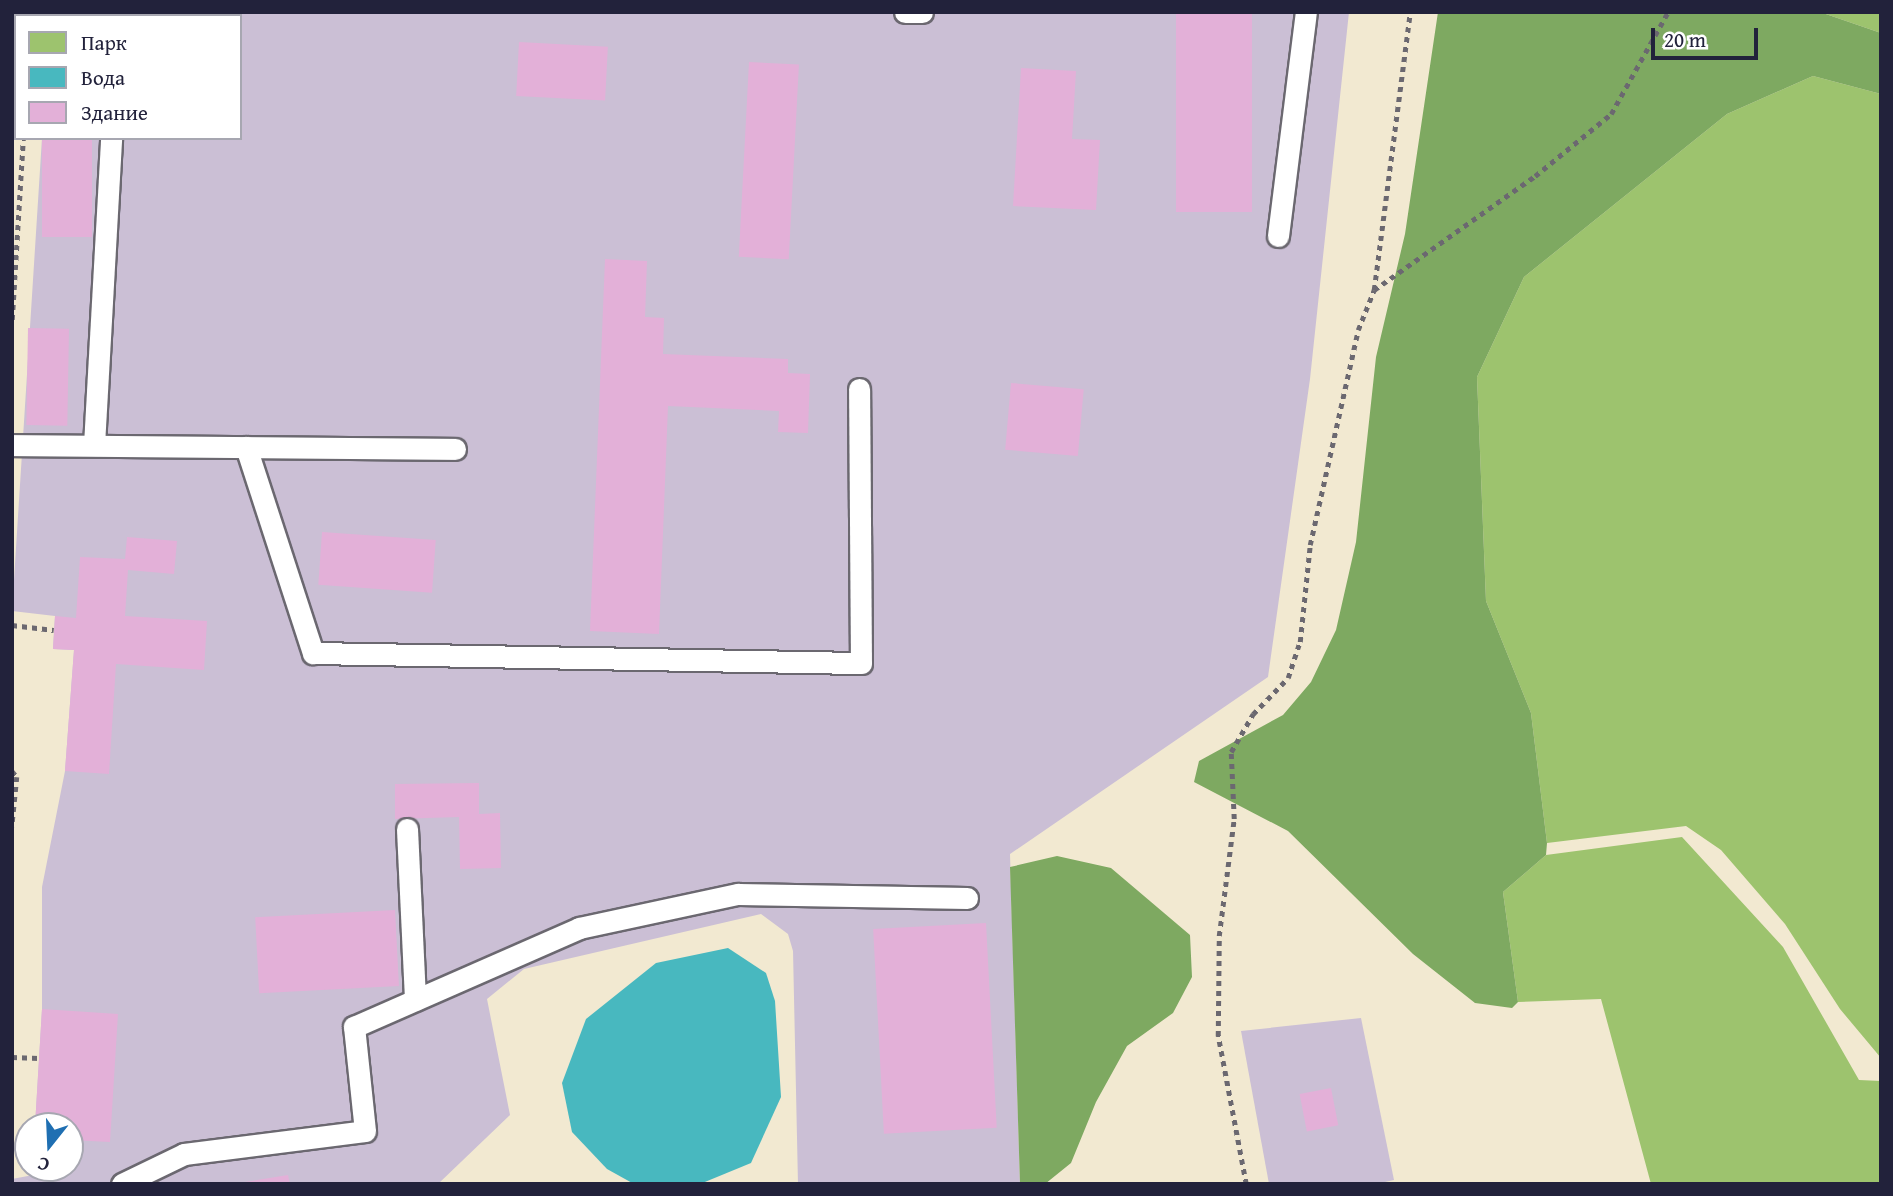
<!DOCTYPE html>
<meta charset="utf-8">
<style>
body{margin:0}
#map{position:relative;width:1893px;height:1196px;overflow:hidden;background:#f2e9d1;font-family:"Gentium Book Plus",serif}
div>[style]{position:absolute}
[style*='--x']{left:calc(var(--x)*1px);top:calc(var(--y)*1px);width:calc(var(--w)*1px);rotate:calc(var(--a)*1deg)}
.industrial>*{inset:0;background:#cbbfd5}
.green>*{inset:0;background:#9dc36e}
.forest>*{inset:0;background:#7ea961}
.water>*{inset:0;background:#48b8bf}
.building>*{inset:0;background:#e3b0d8;transform-origin:0 0}
.path>*{height:4.5px;margin-top:-2.25px;transform-origin:0;background:repeating-linear-gradient(90deg,#6b6870 0 5px,transparent 0 10px)}
.roads{filter:drop-shadow(2px 0 #6b6870) drop-shadow(-2px 0 #6b6870) drop-shadow(0 2px #6b6870) drop-shadow(0 -2px #6b6870)}
.lane>*{height:21px;margin:-10.5px;padding:0 10.5px;transform-origin:10.5px;border-radius:10.5px;background:#fff}
span{translate:-50% -50%;white-space:nowrap;text-align:center;line-height:1.15;-webkit-text-stroke:5px #fff;paint-order:stroke}
.frame{position:absolute;inset:0;border:14px solid #22223b;pointer-events:none}
.legend{position:absolute;left:14px;top:14px;width:228px;height:126px;box-sizing:border-box;background:#fff;border:2px solid #a7a7b1;margin:0;padding:9px 12px;list-style:none;font-size:21px;color:#22223b}
.legend li{display:flex;align-items:center;gap:14px;height:35px}
.legend b{width:35px;border:2px solid #a7a7b1}
.north{position:absolute;left:14px;top:1112px;width:70px;height:70px;box-sizing:border-box;background:#fff;border:2px solid #a7a7b1;border-radius:50%;rotate:198deg;font-size:19px;font-weight:700;line-height:28px;text-align:center;color:#22223b}
.north::after{content:'';display:block;margin:auto;width:24px;height:32px;background:#1f6fb2;clip-path:polygon(50% 0,100% 100%,50% 72%,0 100%)}
.scale{position:absolute;left:1651px;top:28px;width:107px;height:32px;box-sizing:border-box;border:4px solid #22223b;border-top:0;padding-left:9px;font-size:21px;line-height:24px;white-space:nowrap;color:#22223b;-webkit-text-stroke:5px #fff;paint-order:stroke}
</style>
<div id="map">
<div class="industrial">
<div style="clip-path:polygon(48px 12px,1349px 12px,1310px 379px,1268px 677px,1010px 854px,1020px 1184px,798px 1184px,793px 951px,788px 934px,761px 914px,524px 969px,487px 999px,510px 1115px,438px 1184px,12px 1184px,12px 1179px,70px 1168px,78px 1162px,79px 1141px,70px 1126px,35px 1126px,42px 1009px,42px 887px,65px 771px,74px 650px,53px 649px,55px 616px,12px 611px,42px 138px,240px 138px,240px 16px,47px 16px)"></div>
<div style="clip-path:polygon(1361px 1018px,1394px 1180px,1376px 1184px,1269px 1184px,1241px 1031px)"></div>
</div>
<div class="green">
<div style="clip-path:polygon(1820px 12px,1881px 12px,1881px 33px)"></div>
<div style="clip-path:polygon(1813px 76px,1881px 94px,1881px 1058px,1840px 1009px,1785px 924px,1721px 850px,1686px 826px,1547px 843px,1531px 713px,1486px 601px,1477px 377px,1524px 277px,1727px 114px)"></div>
<div style="clip-path:polygon(1682px 837px,1783px 947px,1859px 1080px,1881px 1081px,1881px 1184px,1651px 1184px,1601px 999px,1518px 1002px,1503px 892px,1546px 855px)"></div>
</div>
<div class="forest">
<div style="clip-path:polygon(1438px 12px,1820px 12px,1881px 33px,1881px 94px,1813px 76px,1727px 114px,1524px 277px,1477px 377px,1486px 601px,1531px 713px,1547px 843px,1546px 855px,1503px 892px,1518px 1002px,1512px 1008px,1475px 1003px,1413px 954px,1288px 831px,1194px 782px,1199px 761px,1283px 715px,1311px 682px,1336px 630px,1356px 542px,1376px 357px,1405px 234px)"></div>
<div style="clip-path:polygon(1057px 856px,1111px 868px,1190px 935px,1192px 977px,1173px 1013px,1127px 1046px,1096px 1102px,1071px 1163px,1045px 1184px,1020px 1184px,1010px 867px)"></div>
</div>
<div class="water">
<div style="clip-path:polygon(728px 948px,766px 973px,775px 1001px,781px 1097px,751px 1163px,700px 1184px,634px 1184px,607px 1169px,572px 1132px,562px 1083px,586px 1019px,656px 963px)"></div>
</div>
<div class="building">
<div style="left:1176px;top:12px;width:76px;height:200px"></div>
<div style="left:519px;top:42px;width:89px;height:54px;rotate:3deg"></div>
<div style="left:749px;top:62px;width:50px;height:195px;rotate:3deg"></div>
<div style="clip-path:polygon(1021px 68px,1076px 71px,1072px 139px,1100px 140px,1096px 210px,1013px 206px)"></div>
<div style="left:42px;top:138px;width:50px;height:99px"></div>
<div style="clip-path:polygon(605px 259px,647px 261px,645px 317px,664px 318px,663px 354px,788px 359px,788px 373px,810px 374px,808px 433px,778px 432px,779px 411px,668px 406px,659px 634px,590px 631px)"></div>
<div style="left:28px;top:328px;width:41px;height:97px;rotate:1deg"></div>
<div style="left:1011px;top:383px;width:73px;height:67px;rotate:5deg"></div>
<div style="left:322px;top:532px;width:114px;height:53px;rotate:4deg"></div>
<div style="clip-path:polygon(127px 537px,177px 541px,174px 574px,128px 570px,125px 616px,207px 621px,204px 670px,116px 664px,109px 774px,65px 771px,74px 650px,53px 649px,55px 616px,76px 618px,80px 557px,125px 559px)"></div>
<div style="clip-path:polygon(479px 783px,479px 814px,500px 813px,501px 868px,460px 869px,459px 817px,395px 819px,395px 784px)"></div>
<div style="left:395px;top:910px;width:76px;height:140px;rotate:87deg"></div>
<div style="left:986px;top:923px;width:205px;height:113px;rotate:87deg"></div>
<div style="clip-path:polygon(42px 1009px,118px 1014px,110px 1142px,70px 1140px,70px 1126px,35px 1126px)"></div>
<div style="left:1331px;top:1088px;width:38px;height:32px;rotate:79deg"></div>
<div style="clip-path:polygon(288px 1175px,290px 1184px,246px 1184px,245px 1182px)"></div>
</div>
<div class="path">
<div style="--x:31;--y:16;--w:4;--a:-90"></div>
<div style="--x:1374;--y:290;--w:197;--a:-35.3"></div>
<div style="--x:1535;--y:176;--w:98;--a:-39.2"></div>
<div style="--x:1611;--y:114;--w:117;--a:-60.8"></div>
<div style="--x:12;--y:320;--w:182;--a:-86.5"></div>
<div style="--x:12;--y:625;--w:42;--a:6.8"></div>
<div style="--x:12;--y:771;--w:8;--a:50"></div>
<div style="--x:17;--y:777;--w:50;--a:95.7"></div>
<div style="--x:12;--y:1057;--w:27;--a:2"></div>
<div style="--x:1246;--y:1184;--w:151;--a:-100.7"></div>
<div style="--x:1218;--y:1036;--w:100;--a:-89.4"></div>
<div style="--x:1219;--y:936;--w:118;--a:-82.7"></div>
<div style="--x:1234;--y:819;--w:67;--a:-92.6"></div>
<div style="--x:1231;--y:752;--w:44;--a:-59.9"></div>
<div style="--x:1253;--y:714;--w:50;--a:-45.8"></div>
<div style="--x:1288;--y:678;--w:38;--a:-72"></div>
<div style="--x:1300;--y:642;--w:98;--a:-84.1"></div>
<div style="--x:1310;--y:545;--w:220;--a:-77.4"></div>
<div style="--x:1358;--y:330;--w:43;--a:-68.2"></div>
<div style="--x:1374;--y:290;--w:280;--a:-82.6"></div>
</div>
<div class="roads">
<div class="lane">
<div style="--x:905;--y:12;--w:17;--a:0"></div>
<div style="--x:117;--y:16;--w:4;--a:-76"></div>
<div style="--x:1278;--y:236;--w:226;--a:-82.9"></div>
<div style="--x:12;--y:445;--w:443;--a:0.5"></div>
<div style="--x:94;--y:445;--w:307;--a:-86.8"></div>
<div style="--x:246;--y:447;--w:217;--a:72"></div>
<div style="--x:313;--y:653;--w:548;--a:1.05"></div>
<div style="--x:861;--y:663;--w:274;--a:-90.4"></div>
<div style="--x:407;--y:829;--w:171;--a:87.3"></div>
<div style="--x:122;--y:1184;--w:69;--a:-25.8"></div>
<div style="--x:184;--y:1154;--w:182;--a:-7.2"></div>
<div style="--x:365;--y:1131;--w:105;--a:-96"></div>
<div style="--x:354;--y:1027;--w:246;--a:-23.7"></div>
<div style="--x:579;--y:928;--w:163;--a:-12.1"></div>
<div style="--x:738;--y:894;--w:229;--a:1"></div>
</div>
</div>
<div class="frame"></div>
<ul class="legend">
<li><b style="height:19px;background:#9dc36e"></b>Парк</li>
<li><b style="height:19px;background:#48b8bf"></b>Вода</li>
<li><b style="height:19px;background:#e3b0d8"></b>Здание</li>
</ul>
<div class="north">С</div>
<div class="scale">20 m</div>
</div>
